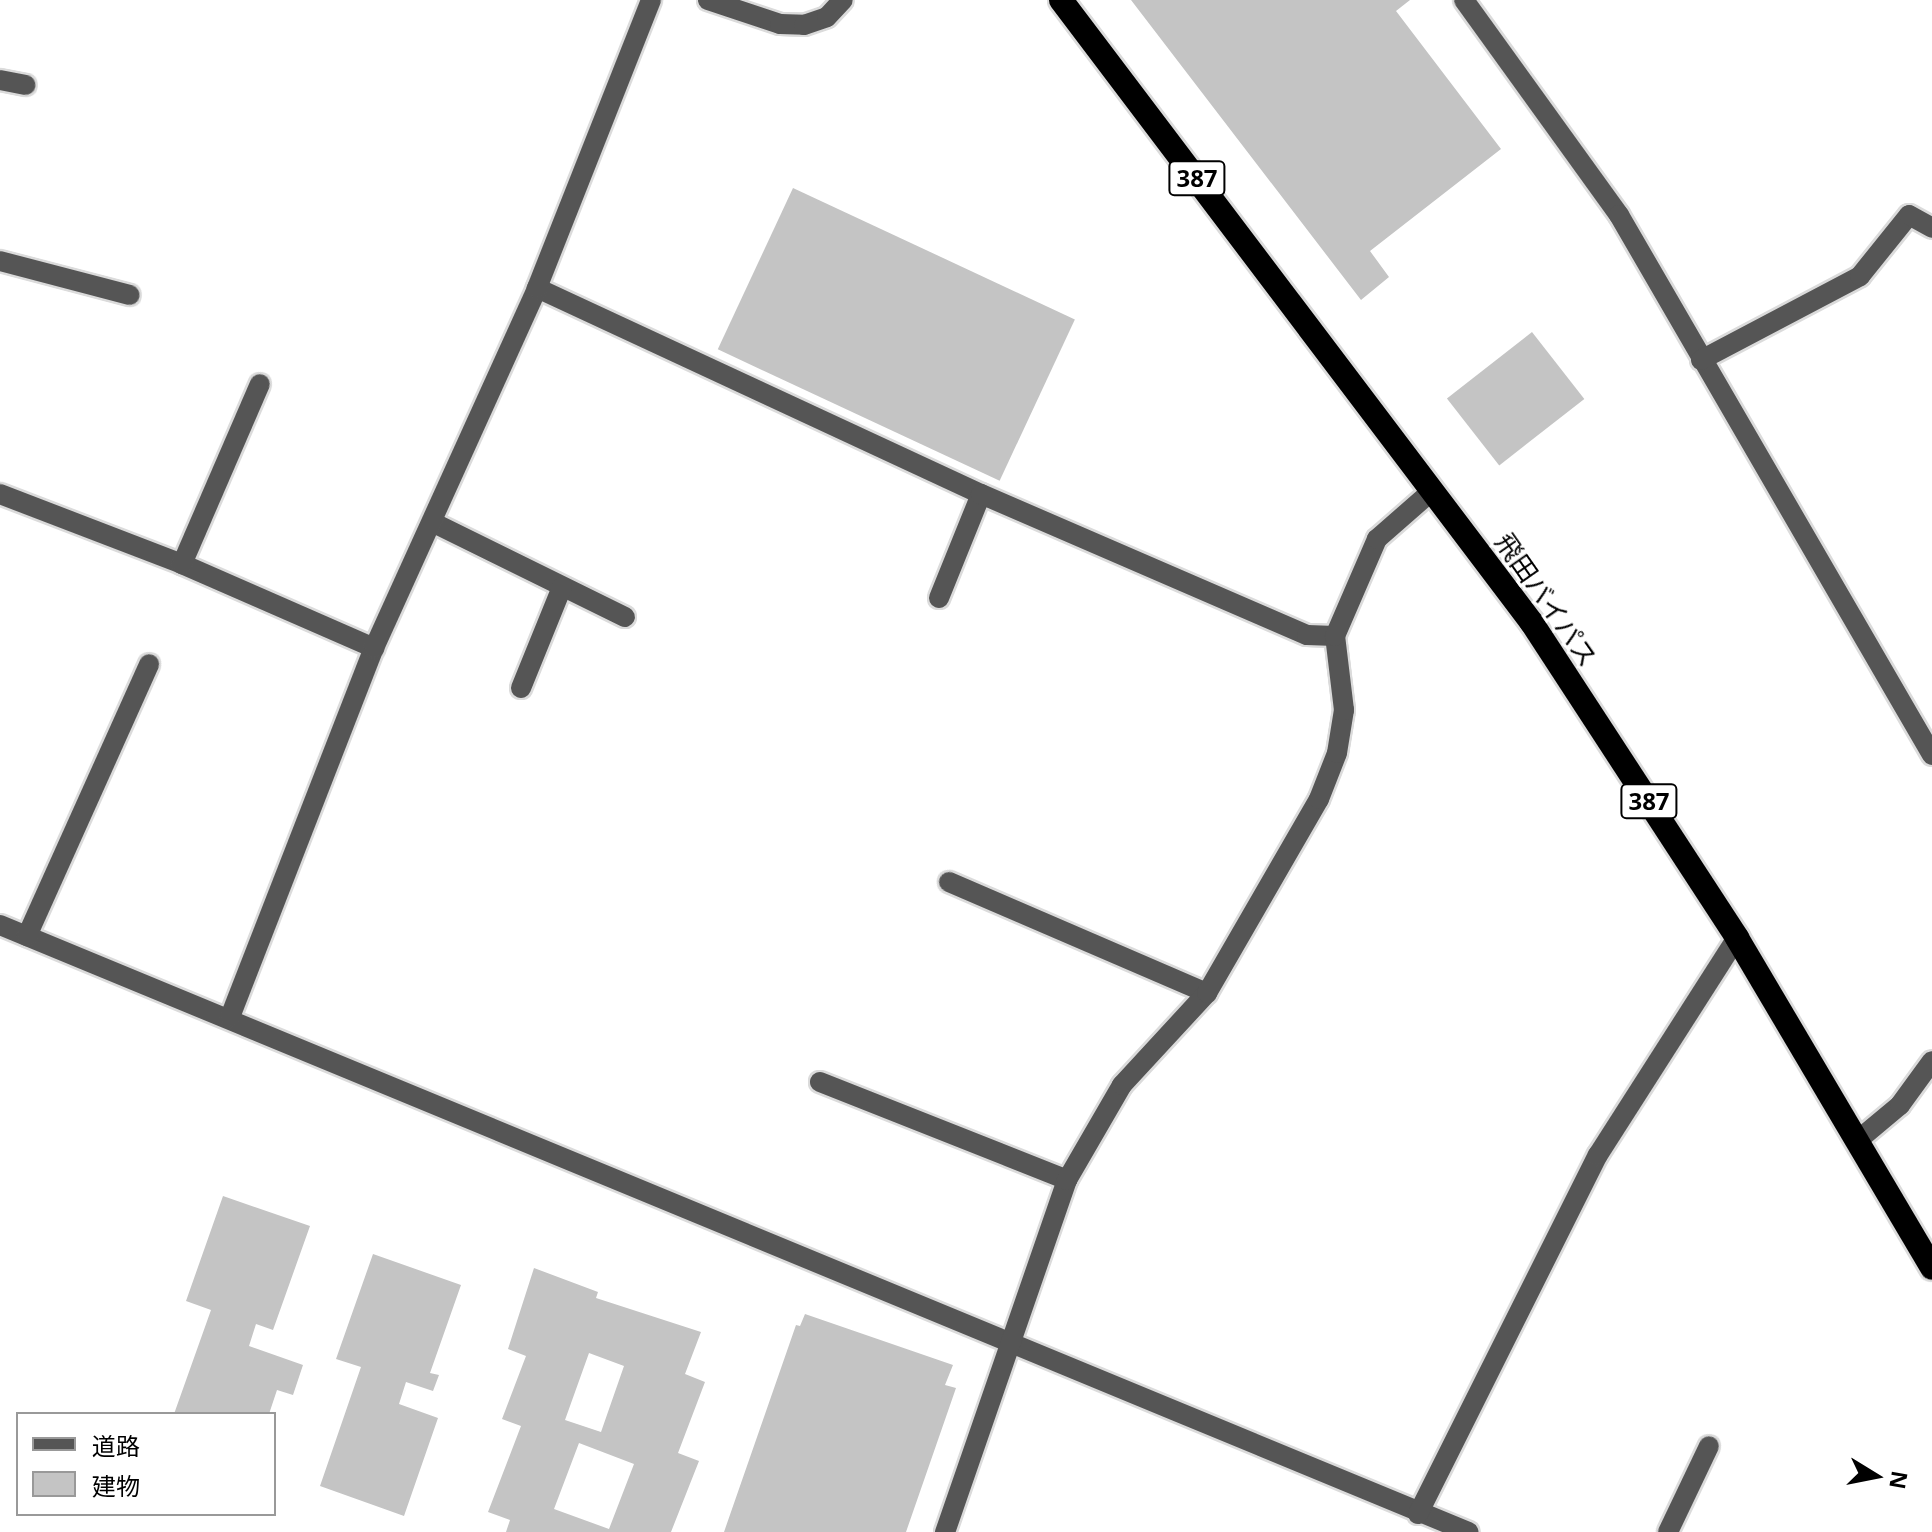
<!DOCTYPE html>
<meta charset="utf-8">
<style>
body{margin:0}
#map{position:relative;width:1932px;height:1532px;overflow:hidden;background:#fff;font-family:"Noto Sans","Noto Sans JP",sans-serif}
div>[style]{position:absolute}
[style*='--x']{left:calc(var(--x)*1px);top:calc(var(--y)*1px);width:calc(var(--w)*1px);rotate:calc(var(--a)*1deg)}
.building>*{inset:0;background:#c4c4c4;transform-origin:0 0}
.roads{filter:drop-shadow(2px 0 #dbdbdb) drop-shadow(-2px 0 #dbdbdb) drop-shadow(0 2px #dbdbdb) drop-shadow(0 -2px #dbdbdb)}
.minor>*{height:20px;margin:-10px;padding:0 10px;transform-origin:10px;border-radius:10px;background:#555}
.highway>*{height:24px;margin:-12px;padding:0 12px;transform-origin:12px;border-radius:12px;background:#000}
span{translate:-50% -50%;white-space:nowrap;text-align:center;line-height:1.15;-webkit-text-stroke:6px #fff;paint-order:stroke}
.shield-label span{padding:2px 6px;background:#fff;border:2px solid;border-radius:6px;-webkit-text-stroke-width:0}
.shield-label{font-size:24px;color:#000;font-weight:700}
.street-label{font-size:26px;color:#000}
.legend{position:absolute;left:16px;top:1412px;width:260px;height:104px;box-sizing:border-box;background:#fff;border:2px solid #999;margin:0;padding:10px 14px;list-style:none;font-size:24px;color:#000}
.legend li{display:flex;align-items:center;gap:16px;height:40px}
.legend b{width:40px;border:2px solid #999}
.north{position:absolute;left:1836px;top:1436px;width:80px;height:80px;-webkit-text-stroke:6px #fff;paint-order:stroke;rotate:100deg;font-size:22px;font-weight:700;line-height:32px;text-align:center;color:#000}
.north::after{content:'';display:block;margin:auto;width:28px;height:36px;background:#000;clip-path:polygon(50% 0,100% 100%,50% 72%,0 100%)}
</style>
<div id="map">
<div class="building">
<div style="clip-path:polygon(1131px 0,1410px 0,1396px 11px,1501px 149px,1370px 251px,1389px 277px,1361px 300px)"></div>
<div style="left:793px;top:188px;width:311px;height:178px;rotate:25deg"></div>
<div style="left:1532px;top:332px;width:85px;height:108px;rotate:52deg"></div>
<div style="clip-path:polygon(223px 1196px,310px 1226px,273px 1330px,256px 1324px,249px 1346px,303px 1365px,293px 1395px,277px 1390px,269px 1414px,174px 1414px,211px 1310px,186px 1301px)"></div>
<div style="clip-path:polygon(373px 1254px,461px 1285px,430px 1373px,439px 1375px,433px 1391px,406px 1382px,399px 1404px,438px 1418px,404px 1516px,320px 1486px,361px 1367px,336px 1359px)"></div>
<div style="clip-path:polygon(evenodd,534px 1268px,598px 1292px,596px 1298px,701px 1332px,685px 1374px,705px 1382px,678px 1453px,699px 1461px,671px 1532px,506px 1532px,510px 1520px,488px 1512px,521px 1426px,502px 1419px,526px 1356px,508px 1349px,534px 1268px,589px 1353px,624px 1366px,601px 1432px,565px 1420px,589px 1353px,534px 1268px,579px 1443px,634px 1464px,609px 1529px,554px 1509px,579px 1443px)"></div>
<div style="clip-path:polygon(805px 1314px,953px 1365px,945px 1385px,956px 1388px,906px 1532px,724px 1532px,796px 1325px,800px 1326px)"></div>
</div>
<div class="roads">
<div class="minor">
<div style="--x:708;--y:0;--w:76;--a:18.4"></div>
<div style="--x:780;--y:24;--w:24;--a:2"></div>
<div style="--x:804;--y:25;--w:24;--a:-19"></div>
<div style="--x:827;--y:17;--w:23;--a:-47"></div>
<div style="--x:1464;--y:0;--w:265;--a:54.2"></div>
<div style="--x:1619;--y:215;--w:624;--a:59.9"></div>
<div style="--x:0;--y:80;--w:26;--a:11"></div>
<div style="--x:0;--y:261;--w:134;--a:14.7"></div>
<div style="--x:537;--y:288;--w:489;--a:24.9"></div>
<div style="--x:1701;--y:360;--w:180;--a:-27.8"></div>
<div style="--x:1860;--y:276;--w:78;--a:-51.2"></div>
<div style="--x:1909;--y:215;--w:26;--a:29"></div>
<div style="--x:0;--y:494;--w:195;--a:21"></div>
<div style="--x:182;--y:564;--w:210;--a:23.6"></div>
<div style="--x:432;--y:522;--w:215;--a:26.2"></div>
<div style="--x:182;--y:564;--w:196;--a:-66.6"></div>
<div style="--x:939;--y:598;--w:112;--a:-68"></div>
<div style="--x:981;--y:494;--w:355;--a:23.4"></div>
<div style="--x:1307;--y:635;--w:28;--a:2"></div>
<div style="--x:521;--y:688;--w:109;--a:-67.9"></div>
<div style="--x:949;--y:882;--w:281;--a:23.3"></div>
<div style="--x:0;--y:925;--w:1589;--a:22.46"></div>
<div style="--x:27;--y:936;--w:298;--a:-65.8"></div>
<div style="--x:230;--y:1017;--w:396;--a:-68.7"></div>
<div style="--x:374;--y:648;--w:395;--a:-65.6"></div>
<div style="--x:537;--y:288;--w:310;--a:-68.4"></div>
<div style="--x:820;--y:1082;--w:266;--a:21.6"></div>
<div style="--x:1067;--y:1180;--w:373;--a:109.1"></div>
<div style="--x:1857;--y:1141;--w:56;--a:-39.9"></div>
<div style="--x:1900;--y:1105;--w:54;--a:-54"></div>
<div style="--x:1067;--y:1180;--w:110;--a:-59.9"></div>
<div style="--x:1122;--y:1085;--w:125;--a:-47.3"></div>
<div style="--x:1207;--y:993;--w:224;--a:-60"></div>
<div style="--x:1319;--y:799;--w:49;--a:-68.6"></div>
<div style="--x:1337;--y:753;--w:44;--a:-80.8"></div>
<div style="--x:1344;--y:710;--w:75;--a:-96.9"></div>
<div style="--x:1335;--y:636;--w:106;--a:-66.6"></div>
<div style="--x:1377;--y:539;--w:74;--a:-41.2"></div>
<div style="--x:1418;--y:1514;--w:402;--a:-63.4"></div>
<div style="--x:1598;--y:1155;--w:258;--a:-57.4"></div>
<div style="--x:1668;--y:1532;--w:95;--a:-64.5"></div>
</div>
<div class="highway">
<div style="--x:1061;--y:0;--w:781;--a:52.91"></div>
<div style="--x:1532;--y:623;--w:376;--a:56.9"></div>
<div style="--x:1737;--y:938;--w:383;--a:59.4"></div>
</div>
</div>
<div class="shield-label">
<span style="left:1197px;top:178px">387</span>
<span style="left:1649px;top:801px">387</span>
</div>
<div class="street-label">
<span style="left:1546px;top:600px;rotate:55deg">飛田バイパス</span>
</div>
<ul class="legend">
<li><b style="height:10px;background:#555"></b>道路</li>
<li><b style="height:22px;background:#c4c4c4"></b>建物</li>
</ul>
<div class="north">N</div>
</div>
